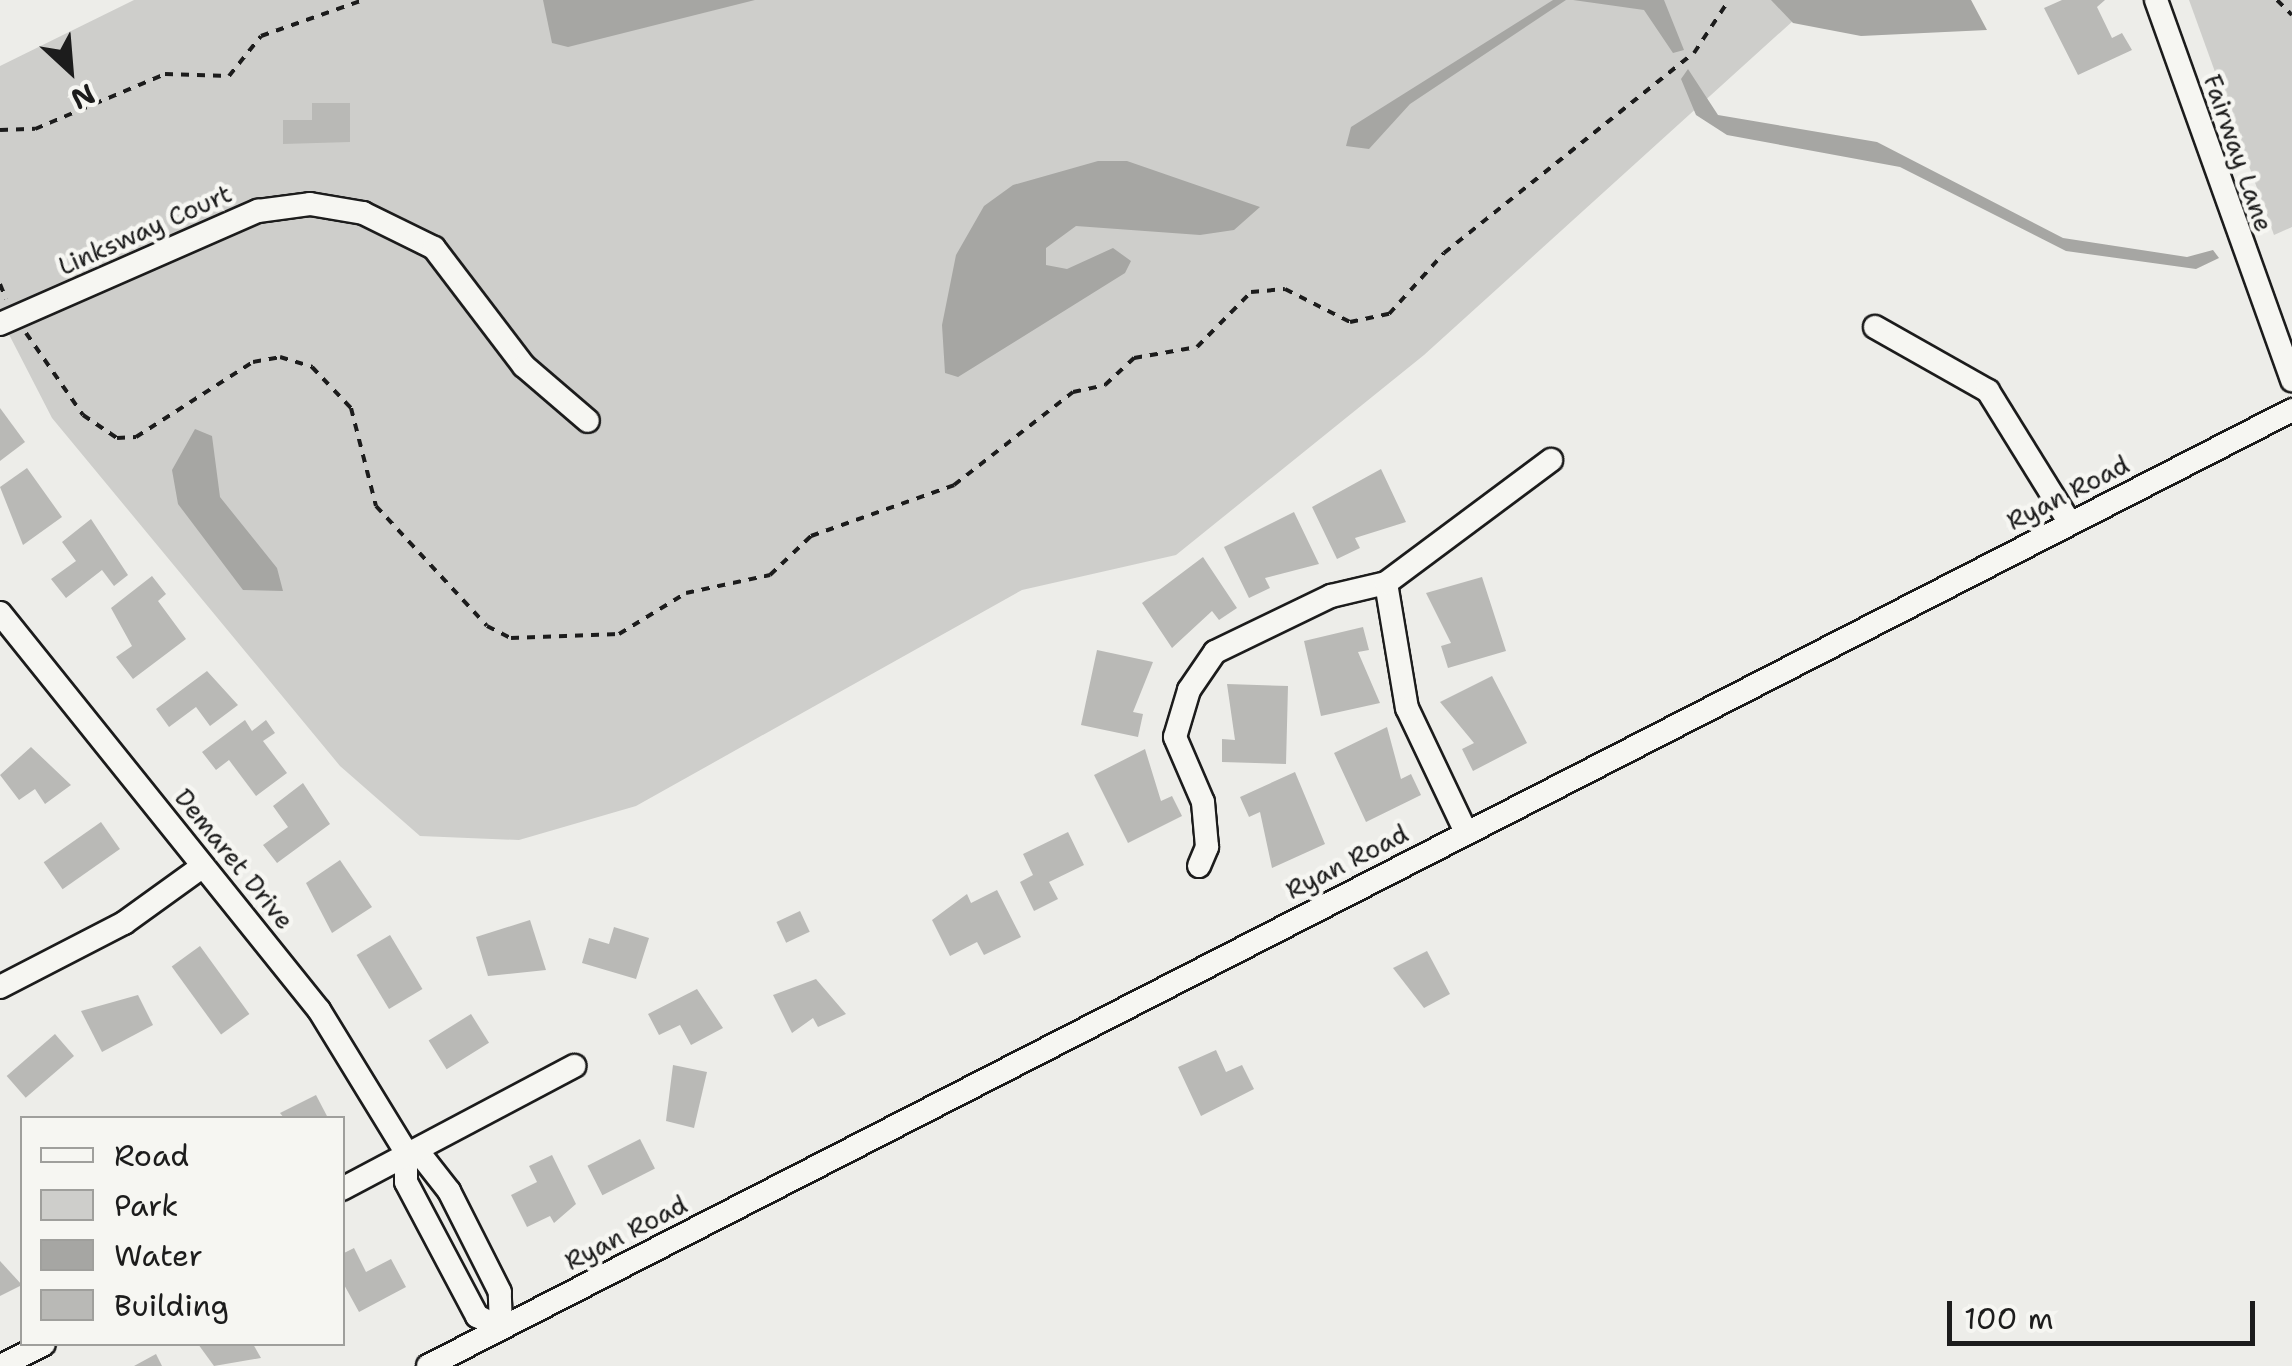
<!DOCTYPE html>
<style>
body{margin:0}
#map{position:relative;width:2292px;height:1366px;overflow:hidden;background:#edede9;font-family:"Shantell Sans",sans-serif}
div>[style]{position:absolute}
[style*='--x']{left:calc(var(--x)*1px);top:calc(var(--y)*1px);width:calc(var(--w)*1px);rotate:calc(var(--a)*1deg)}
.green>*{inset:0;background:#cececb}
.water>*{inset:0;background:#a6a6a3}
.building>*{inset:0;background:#b9b9b6;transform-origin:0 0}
.path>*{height:4px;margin-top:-2px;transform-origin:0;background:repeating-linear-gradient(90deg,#1c1c1c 0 8px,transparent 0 16px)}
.roads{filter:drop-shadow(2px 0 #1c1c1c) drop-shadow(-2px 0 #1c1c1c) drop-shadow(0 2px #1c1c1c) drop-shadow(0 -2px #1c1c1c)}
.minor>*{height:22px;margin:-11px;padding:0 11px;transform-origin:11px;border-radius:11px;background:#f6f6f2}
span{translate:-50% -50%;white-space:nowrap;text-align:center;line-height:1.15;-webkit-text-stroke:9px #f6f6f2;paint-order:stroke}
.street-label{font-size:25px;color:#1c1c1c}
.legend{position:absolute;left:20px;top:1116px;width:325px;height:230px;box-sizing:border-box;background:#f6f6f2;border:2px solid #9f9f9c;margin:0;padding:12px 18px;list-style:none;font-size:30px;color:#1c1c1c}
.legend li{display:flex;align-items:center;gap:20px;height:50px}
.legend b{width:50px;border:2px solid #9f9f9c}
.north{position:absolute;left:20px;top:20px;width:100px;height:100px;-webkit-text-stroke:8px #f6f6f2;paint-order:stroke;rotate:154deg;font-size:28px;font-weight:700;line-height:40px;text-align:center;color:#1c1c1c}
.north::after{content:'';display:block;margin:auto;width:35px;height:45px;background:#1c1c1c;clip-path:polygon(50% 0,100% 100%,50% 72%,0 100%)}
.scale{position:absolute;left:1947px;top:1301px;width:308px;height:45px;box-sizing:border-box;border:5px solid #1c1c1c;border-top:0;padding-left:12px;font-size:30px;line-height:35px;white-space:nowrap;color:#1c1c1c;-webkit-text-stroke:8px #f6f6f2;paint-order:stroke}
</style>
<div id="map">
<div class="green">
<div style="clip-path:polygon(134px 0,1816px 0,1424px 355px,1176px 555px,1022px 590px,636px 806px,519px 840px,420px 836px,340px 766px,52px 418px,0 317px,0 66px)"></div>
<div style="clip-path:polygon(2189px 0,2292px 0,2292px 227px,2274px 235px)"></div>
</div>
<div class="water">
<div style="clip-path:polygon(543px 0,755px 0,568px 47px,552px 43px)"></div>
<div style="clip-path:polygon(1553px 0,1566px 0,1410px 104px,1369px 149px,1346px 146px,1351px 127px)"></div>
<div style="clip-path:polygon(1573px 0,1664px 0,1684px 50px,1673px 53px,1644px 10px)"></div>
<div style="clip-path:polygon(1771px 0,1971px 0,1987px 30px,1861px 36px,1793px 23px)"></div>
<div style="clip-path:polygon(1688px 69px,1718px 115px,1877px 142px,2063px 238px,2187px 257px,2213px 250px,2219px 258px,2196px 269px,2066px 251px,1900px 167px,1727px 135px,1696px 115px,1681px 79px)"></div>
<div style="clip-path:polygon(1098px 161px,1127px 161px,1260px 207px,1234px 230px,1200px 235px,1076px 226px,1046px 248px,1046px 265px,1067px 269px,1113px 248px,1131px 261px,1125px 273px,958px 377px,945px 373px,942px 325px,956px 255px,984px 206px,1013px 185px)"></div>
<div style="clip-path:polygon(195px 429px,212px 436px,220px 497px,277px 568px,283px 591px,243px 590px,178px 504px,172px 470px)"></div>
</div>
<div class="building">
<div style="clip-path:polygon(2062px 0,2105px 0,2097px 7px,2112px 38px,2122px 33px,2132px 50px,2078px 75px,2044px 8px)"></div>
<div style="clip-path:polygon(312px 103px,350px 103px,350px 142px,283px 144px,283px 120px,312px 120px)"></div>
<div style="clip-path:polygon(0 408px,25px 442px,0 461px)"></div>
<div style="clip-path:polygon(27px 468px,62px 517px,23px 545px,0 487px)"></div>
<div style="clip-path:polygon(1381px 469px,1406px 522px,1355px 538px,1360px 548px,1337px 559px,1312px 507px)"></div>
<div style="clip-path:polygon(1294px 512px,1319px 564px,1265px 578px,1270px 588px,1249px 598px,1224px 547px)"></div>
<div style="clip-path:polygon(91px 519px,128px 575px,114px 586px,102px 570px,66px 598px,51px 579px,76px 561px,62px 542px)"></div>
<div style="clip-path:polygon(1203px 557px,1237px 608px,1219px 620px,1212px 611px,1172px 648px,1142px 603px)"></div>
<div style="clip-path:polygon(152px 576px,166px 594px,158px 601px,186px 639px,133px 679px,116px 657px,132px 646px,111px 608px)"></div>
<div style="clip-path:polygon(1482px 577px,1506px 651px,1448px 668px,1441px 646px,1451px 643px,1426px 593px)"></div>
<div style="clip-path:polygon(1363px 627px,1369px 650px,1358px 652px,1380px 703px,1321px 716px,1304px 641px)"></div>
<div style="clip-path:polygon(1097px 650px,1153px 662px,1133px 712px,1143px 714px,1138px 737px,1081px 725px)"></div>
<div style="clip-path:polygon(207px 671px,238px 705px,210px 726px,196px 707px,169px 727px,156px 709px)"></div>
<div style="clip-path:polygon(1492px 676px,1527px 743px,1473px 771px,1462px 749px,1474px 743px,1440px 702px)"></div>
<div style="clip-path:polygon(1227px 684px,1288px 686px,1286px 764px,1222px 762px,1222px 739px,1235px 740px)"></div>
<div style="clip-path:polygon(245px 720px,252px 731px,266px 720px,275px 733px,263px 741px,287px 773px,256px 796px,229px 760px,216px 770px,202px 752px)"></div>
<div style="clip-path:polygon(1387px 727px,1401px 779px,1411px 774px,1421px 795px,1366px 822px,1334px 753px)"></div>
<div style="clip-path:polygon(31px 747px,71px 785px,45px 804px,35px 789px,19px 800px,0 775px)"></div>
<div style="clip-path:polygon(1145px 749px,1161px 801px,1172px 796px,1182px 816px,1128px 843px,1094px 775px)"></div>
<div style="clip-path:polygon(1295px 772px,1325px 844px,1272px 868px,1260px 812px,1249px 817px,1240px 797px)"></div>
<div style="clip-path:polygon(303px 783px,330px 824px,277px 863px,263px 845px,288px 827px,273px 806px)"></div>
<div style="left:101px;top:822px;width:33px;height:70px;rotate:55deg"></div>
<div style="clip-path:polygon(1068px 832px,1084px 865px,1049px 882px,1058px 899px,1034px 911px,1020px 882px,1033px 875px,1023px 854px)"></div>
<div style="clip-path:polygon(340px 860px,372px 907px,332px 933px,306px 883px)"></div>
<div style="clip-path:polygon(997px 890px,1021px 937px,984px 955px,977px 942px,950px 956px,932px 920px,967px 894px,971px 903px)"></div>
<div style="left:800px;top:911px;width:23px;height:26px;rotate:65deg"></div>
<div style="clip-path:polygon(530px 920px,546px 970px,488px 976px,476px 937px)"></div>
<div style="clip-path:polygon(614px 927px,649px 938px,636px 979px,582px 963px,589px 938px,609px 944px)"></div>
<div style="left:390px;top:935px;width:63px;height:39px;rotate:59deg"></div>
<div style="left:200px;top:946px;width:84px;height:35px;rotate:54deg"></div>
<div style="clip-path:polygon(1427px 951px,1450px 994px,1424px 1008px,1393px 968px)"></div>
<div style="clip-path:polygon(816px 979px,846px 1014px,818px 1027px,813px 1018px,792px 1033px,773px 995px)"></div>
<div style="clip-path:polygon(697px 989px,723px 1028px,691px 1045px,680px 1025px,659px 1035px,648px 1014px)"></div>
<div style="clip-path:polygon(138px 995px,153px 1025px,102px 1052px,81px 1011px)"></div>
<div style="left:471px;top:1014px;width:34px;height:50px;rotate:58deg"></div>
<div style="left:55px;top:1034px;width:29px;height:64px;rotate:49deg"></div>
<div style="clip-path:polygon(1216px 1050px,1226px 1072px,1242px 1065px,1254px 1089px,1201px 1116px,1178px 1067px)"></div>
<div style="clip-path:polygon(673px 1065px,707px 1072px,694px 1128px,666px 1121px)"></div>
<div style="clip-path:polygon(316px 1095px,328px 1118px,284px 1118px,280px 1113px)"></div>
<div style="left:640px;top:1139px;width:33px;height:59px;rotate:63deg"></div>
<div style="clip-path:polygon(552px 1155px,576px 1204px,554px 1223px,550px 1216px,527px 1227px,511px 1195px,537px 1182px,529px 1166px)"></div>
<div style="clip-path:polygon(354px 1248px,366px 1272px,391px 1259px,406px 1287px,359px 1312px,342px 1281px,342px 1254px)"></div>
<div style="clip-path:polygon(0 1261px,22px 1285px,0 1296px)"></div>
<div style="clip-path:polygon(198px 1344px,253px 1344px,261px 1358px,214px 1366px)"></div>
<div style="clip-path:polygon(156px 1354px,162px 1366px,134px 1366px)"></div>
</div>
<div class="path">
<div style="--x:2277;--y:0;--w:21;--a:45"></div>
<div style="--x:0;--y:130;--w:35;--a:-2"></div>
<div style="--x:35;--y:129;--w:141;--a:-22.9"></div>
<div style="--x:165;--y:74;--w:64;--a:1.8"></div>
<div style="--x:229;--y:76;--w:51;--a:-51.3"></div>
<div style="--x:261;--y:36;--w:108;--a:-19.4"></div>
<div style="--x:0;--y:284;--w:16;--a:68"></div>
<div style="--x:26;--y:333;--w:100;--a:55.2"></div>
<div style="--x:83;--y:415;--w:41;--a:34.1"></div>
<div style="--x:117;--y:438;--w:19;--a:-3"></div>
<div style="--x:136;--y:437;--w:139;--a:-32.7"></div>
<div style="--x:253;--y:362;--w:27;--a:-10"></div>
<div style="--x:280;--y:357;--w:34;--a:17"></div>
<div style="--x:312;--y:367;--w:57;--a:46.4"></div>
<div style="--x:351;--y:408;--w:101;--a:75.7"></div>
<div style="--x:376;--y:506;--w:163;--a:47.2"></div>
<div style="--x:487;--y:626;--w:27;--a:27"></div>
<div style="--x:511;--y:638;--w:108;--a:-2.1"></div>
<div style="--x:619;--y:634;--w:79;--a:-31.5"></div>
<div style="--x:686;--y:593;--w:86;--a:-12.1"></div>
<div style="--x:770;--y:575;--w:57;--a:-43.6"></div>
<div style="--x:811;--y:536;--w:152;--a:-19.6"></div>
<div style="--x:954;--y:485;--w:151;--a:-38"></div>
<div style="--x:1073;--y:392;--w:33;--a:-12"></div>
<div style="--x:1105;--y:385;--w:40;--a:-43"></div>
<div style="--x:1134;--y:358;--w:64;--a:-9.9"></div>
<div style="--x:1197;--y:347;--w:77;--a:-45.5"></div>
<div style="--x:1251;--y:292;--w:34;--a:-5"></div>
<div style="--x:1285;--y:289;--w:73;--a:26.9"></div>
<div style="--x:1350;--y:322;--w:40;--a:-12"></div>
<div style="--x:1389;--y:314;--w:82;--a:-48"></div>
<div style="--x:1444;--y:253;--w:320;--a:-38.7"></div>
<div style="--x:1694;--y:53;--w:64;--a:-56.6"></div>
</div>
<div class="roads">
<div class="minor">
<div style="--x:2156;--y:0;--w:404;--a:70.3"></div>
<div style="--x:0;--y:324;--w:282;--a:-23.7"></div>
<div style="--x:258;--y:211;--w:52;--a:-7.7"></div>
<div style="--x:310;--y:204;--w:54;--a:9.6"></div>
<div style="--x:363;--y:213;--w:79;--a:26.2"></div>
<div style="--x:434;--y:248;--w:148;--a:52.7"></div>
<div style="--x:524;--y:366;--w:84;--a:40.7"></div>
<div style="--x:1875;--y:327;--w:130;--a:29.5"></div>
<div style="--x:1988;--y:391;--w:155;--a:58.2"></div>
<div style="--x:1386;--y:583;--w:127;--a:80.5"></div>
<div style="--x:1407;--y:708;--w:137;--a:64.6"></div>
<div style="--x:0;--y:613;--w:509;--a:51.22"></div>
<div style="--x:319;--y:1010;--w:167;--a:58.5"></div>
<div style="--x:406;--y:1152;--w:30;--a:90"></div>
<div style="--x:406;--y:1182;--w:152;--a:62.1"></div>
<div style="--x:477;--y:1316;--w:27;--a:27"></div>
<div style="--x:501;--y:1328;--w:36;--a:-92"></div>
<div style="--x:500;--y:1292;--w:113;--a:-116.8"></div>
<div style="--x:449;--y:1191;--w:47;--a:-128.1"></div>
<div style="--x:420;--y:1154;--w:14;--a:-172"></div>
<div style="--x:1199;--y:866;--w:21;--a:-67"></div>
<div style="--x:1207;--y:847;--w:45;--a:-95.1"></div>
<div style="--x:1203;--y:802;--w:71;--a:-113.3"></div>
<div style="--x:1175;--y:737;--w:49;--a:-73.4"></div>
<div style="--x:1189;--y:690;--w:46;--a:-55.6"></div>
<div style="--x:1215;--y:652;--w:129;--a:-25.8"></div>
<div style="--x:1331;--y:596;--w:57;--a:-13.3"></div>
<div style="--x:1386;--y:583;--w:206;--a:-36.7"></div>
<div style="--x:0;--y:987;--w:140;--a:-27.3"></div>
<div style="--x:124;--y:923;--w:97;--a:-35.8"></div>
<div style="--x:342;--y:1189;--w:263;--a:-27.9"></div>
<div style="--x:1;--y:1366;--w:48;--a:-27.1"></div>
<div style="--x:428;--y:1366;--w:2095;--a:-27.15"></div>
</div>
</div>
<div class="street-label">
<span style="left:2238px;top:153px;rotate:71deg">Fairway Lane</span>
<span style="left:145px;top:230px;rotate:-24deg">Linksway Court</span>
<span style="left:2068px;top:493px;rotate:-27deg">Ryan Road</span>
<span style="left:234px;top:859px;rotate:51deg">Demaret Drive</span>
<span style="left:1347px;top:862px;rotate:-27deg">Ryan Road</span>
<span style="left:626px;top:1233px;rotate:-27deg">Ryan Road</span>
</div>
<ul class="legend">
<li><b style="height:12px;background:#f6f6f2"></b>Road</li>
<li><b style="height:28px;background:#cececb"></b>Park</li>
<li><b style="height:28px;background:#a6a6a3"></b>Water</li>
<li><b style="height:28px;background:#b9b9b6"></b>Building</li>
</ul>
<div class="north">N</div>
<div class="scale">100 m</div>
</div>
